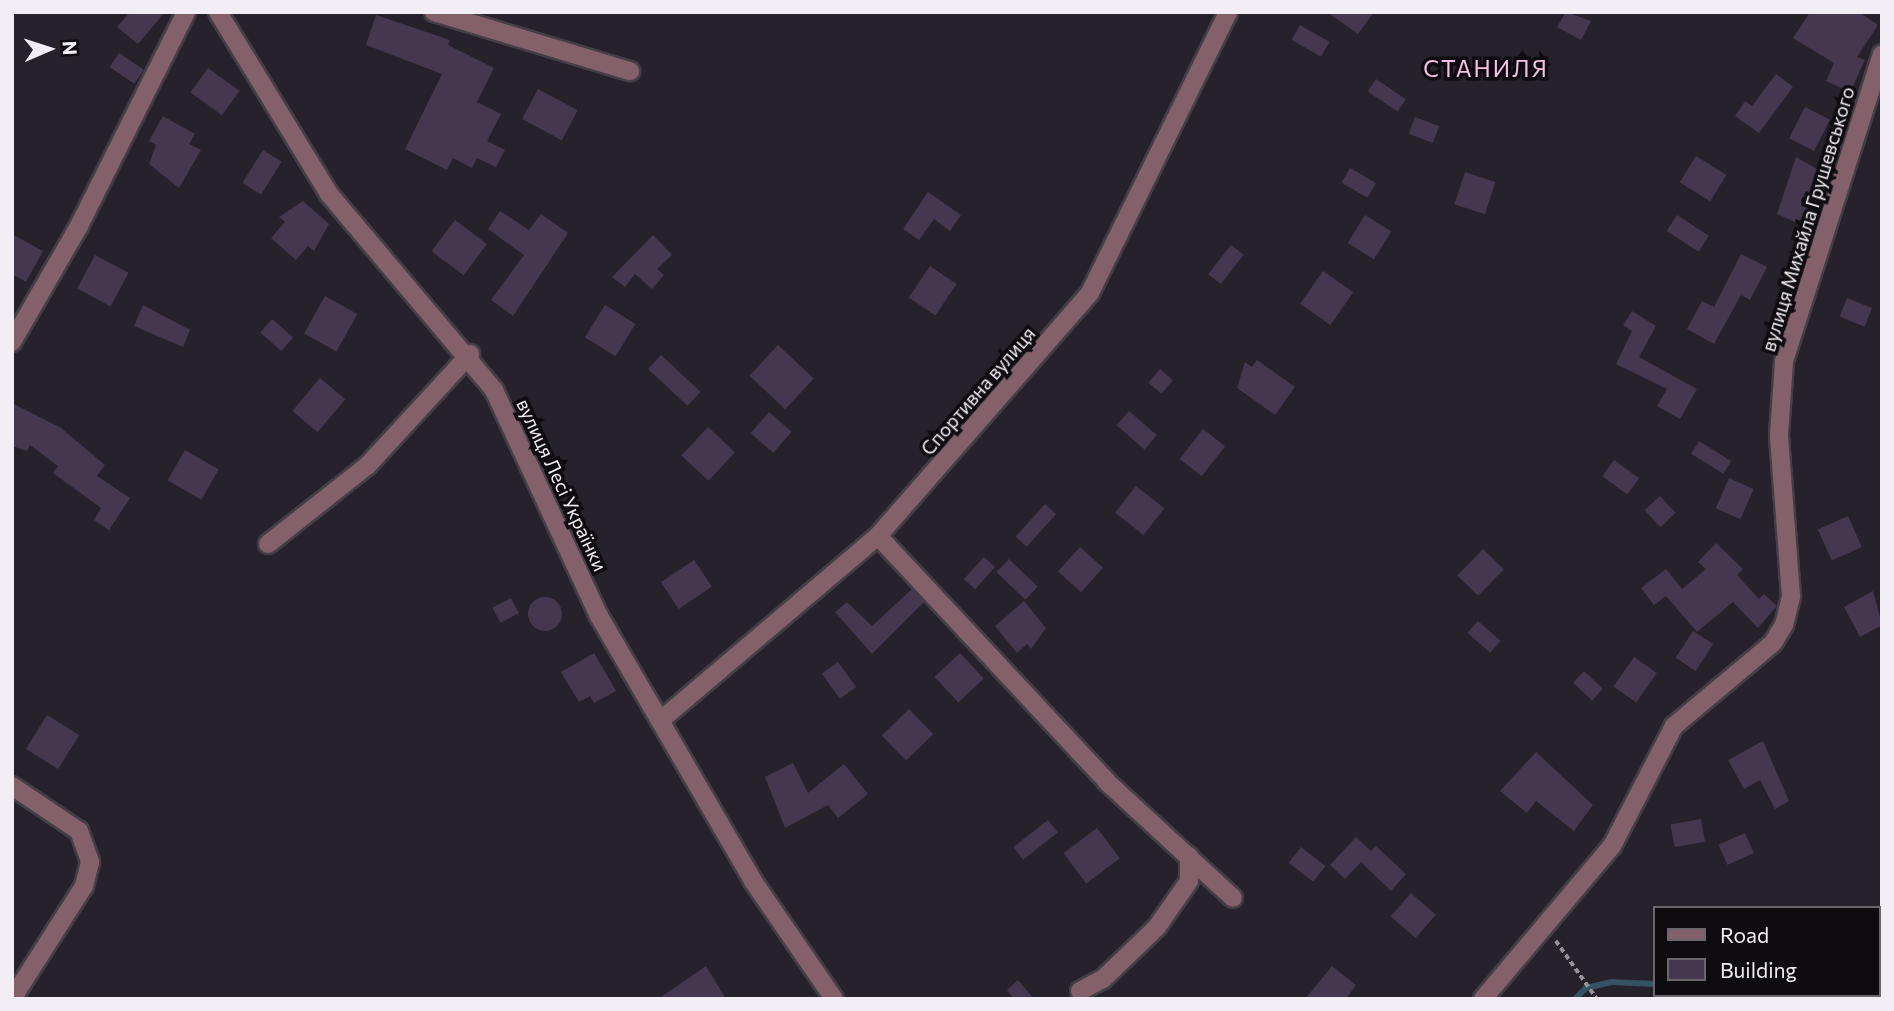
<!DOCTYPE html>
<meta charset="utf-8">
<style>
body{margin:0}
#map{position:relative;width:1894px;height:1011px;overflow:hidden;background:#27212b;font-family:Commissioner,sans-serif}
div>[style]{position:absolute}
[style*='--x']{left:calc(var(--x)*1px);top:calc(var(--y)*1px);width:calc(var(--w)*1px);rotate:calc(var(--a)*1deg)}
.stream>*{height:6px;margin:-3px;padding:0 3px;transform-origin:3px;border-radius:3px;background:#345263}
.building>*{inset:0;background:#45374f;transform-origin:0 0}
.round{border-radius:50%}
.path>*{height:3.5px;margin-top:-1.75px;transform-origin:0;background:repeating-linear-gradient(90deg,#97919a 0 5px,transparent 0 8.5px)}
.roads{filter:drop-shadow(2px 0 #443e47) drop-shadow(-2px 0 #443e47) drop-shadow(0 2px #443e47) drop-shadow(0 -2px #443e47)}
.minor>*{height:18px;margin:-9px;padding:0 9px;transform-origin:9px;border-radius:9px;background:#84616a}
span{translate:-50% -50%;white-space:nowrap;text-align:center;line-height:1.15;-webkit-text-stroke:7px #0e0c10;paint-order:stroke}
.street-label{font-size:19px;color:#f3eef6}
.quarter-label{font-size:23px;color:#f8c0e5;letter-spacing:2px}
.frame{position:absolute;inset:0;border:14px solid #f3eef6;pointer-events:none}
.legend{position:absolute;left:1653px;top:906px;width:228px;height:91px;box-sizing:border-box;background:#0e0c10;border:2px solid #6a666c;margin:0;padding:9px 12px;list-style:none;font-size:21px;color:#f3eef6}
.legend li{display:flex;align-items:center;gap:14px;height:35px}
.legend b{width:35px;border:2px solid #6a666c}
.north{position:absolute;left:14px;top:14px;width:70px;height:70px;-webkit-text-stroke:5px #0e0c10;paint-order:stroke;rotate:87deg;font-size:19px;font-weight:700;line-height:28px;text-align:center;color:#f3eef6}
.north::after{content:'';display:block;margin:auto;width:24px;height:32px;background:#f3eef6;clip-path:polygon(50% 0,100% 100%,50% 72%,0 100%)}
</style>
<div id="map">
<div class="stream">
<div style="--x:1878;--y:952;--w:4;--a:-14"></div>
<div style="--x:1575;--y:999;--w:16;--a:-45"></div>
<div style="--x:1586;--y:988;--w:26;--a:-13"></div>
<div style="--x:1611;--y:982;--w:43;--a:2.7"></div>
</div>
<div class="building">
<div style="clip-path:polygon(130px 12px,165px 12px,138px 44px,117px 27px)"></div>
<div style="clip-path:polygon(1327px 12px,1374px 12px,1358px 34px)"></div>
<div style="clip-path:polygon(1566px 12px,1591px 21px,1581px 40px,1557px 27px)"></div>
<div style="clip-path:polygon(1810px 12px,1859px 12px,1878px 25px,1857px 57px,1865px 60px,1850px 92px,1826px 81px,1834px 63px,1793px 38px)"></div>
<div style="clip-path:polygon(376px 15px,450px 40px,448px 45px,494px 68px,477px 102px,501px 114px,487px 141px,505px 150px,496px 167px,477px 158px,472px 168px,453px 158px,447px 170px,405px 149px,442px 74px,366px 45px)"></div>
<div style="left:1300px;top:25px;width:34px;height:17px;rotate:30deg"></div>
<div style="left:119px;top:53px;width:30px;height:17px;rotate:34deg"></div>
<div style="left:208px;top:68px;width:39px;height:30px;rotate:36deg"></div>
<div style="clip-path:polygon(1776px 74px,1793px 87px,1759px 133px,1735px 116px,1745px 101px,1752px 106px)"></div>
<div style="left:1376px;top:79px;width:36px;height:15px;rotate:34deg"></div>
<div style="left:538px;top:89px;width:45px;height:34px;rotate:28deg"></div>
<div style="left:1805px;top:107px;width:28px;height:35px;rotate:27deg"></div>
<div style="clip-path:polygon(163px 116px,195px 134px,189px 144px,201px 150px,179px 188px,149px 164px,156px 145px,149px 141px)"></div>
<div style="left:1415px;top:117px;width:26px;height:18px;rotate:21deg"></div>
<div style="left:263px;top:150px;width:22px;height:39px;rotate:32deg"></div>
<div style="left:1696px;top:156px;width:36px;height:31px;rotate:32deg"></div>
<div style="clip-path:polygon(1796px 157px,1831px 177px,1824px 200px,1800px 224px,1777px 214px)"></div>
<div style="left:1350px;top:168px;width:30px;height:17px;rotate:30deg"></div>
<div style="left:1465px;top:172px;width:32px;height:34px;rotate:18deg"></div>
<div style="clip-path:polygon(928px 192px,961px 215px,950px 231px,934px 219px,919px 240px,903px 229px)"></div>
<div style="clip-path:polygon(303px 201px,329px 224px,314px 251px,308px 246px,296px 260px,271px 238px,285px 222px,279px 217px)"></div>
<div style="clip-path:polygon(500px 211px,529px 230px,541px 214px,568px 233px,513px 316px,491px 300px,524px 255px,488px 229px)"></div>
<div style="left:1365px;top:215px;width:31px;height:33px;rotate:32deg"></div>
<div style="left:1677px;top:215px;width:38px;height:19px;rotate:33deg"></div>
<div style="left:455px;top:220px;width:40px;height:39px;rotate:37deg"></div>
<div style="clip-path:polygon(12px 234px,43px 251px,26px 282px,12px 274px)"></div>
<div style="clip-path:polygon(653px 235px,672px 255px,657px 269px,664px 275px,652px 289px,635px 274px,625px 287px,612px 277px)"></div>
<div style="left:1231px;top:245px;width:16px;height:37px;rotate:38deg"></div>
<div style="clip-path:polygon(1741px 254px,1767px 267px,1750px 300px,1741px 295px,1714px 344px,1687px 329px,1702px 301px,1714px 307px)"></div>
<div style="left:95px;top:255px;width:38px;height:38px;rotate:28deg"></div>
<div style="left:930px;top:266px;width:32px;height:38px;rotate:34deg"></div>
<div style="left:1323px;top:271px;width:37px;height:40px;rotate:35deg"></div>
<div style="left:325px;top:296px;width:37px;height:43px;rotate:29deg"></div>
<div style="left:1847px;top:298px;width:27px;height:20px;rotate:22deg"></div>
<div style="clip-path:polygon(143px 305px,190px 330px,183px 347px,134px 326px)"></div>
<div style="left:605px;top:305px;width:36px;height:38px;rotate:32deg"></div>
<div style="clip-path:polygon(1632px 311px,1656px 326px,1639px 357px,1697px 389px,1680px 419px,1657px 406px,1667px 389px,1616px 364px,1632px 331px,1623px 325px)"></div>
<div style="left:272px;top:319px;width:28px;height:18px;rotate:41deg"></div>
<div style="left:778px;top:345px;width:49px;height:42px;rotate:43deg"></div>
<div style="left:661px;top:355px;width:54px;height:19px;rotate:43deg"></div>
<div style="clip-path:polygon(1257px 360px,1295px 387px,1275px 415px,1237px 388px,1245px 362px,1252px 367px)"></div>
<div style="left:1160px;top:369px;width:17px;height:18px;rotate:40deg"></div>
<div style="left:320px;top:378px;width:33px;height:43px;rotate:40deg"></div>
<div style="clip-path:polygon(12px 403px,61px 428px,105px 465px,97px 476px,130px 498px,109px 530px,94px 520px,101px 508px,53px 473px,58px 466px,30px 445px,27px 451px,12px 446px)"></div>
<div style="left:1129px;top:411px;width:37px;height:19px;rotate:41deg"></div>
<div style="left:769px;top:412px;width:30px;height:28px;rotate:41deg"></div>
<div style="left:708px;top:427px;width:37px;height:39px;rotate:43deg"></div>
<div style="left:1203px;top:429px;width:28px;height:38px;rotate:38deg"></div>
<div style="left:1699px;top:441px;width:38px;height:15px;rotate:32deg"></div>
<div style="left:185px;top:450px;width:39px;height:35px;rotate:30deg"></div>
<div style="left:1614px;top:460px;width:31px;height:20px;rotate:36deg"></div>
<div style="left:1729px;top:478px;width:27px;height:33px;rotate:24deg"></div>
<div style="left:1136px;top:486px;width:36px;height:34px;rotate:38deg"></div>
<div style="left:1660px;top:496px;width:23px;height:21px;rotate:47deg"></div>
<div style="left:1045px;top:504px;width:15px;height:44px;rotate:42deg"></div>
<div style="left:1848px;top:516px;width:34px;height:33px;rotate:66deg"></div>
<div style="clip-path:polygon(1716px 543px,1743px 569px,1737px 575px,1759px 599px,1764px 594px,1777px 606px,1758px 628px,1733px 602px,1697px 632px,1666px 596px,1654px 605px,1641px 588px,1666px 569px,1682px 589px,1706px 569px,1698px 562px)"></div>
<div style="left:1080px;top:547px;width:31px;height:33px;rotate:42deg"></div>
<div style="left:1483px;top:549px;width:29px;height:37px;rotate:44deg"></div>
<div style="left:984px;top:557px;width:15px;height:30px;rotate:42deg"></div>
<div style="left:1009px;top:559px;width:40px;height:18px;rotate:44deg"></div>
<div style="left:694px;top:560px;width:32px;height:40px;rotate:56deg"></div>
<div style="clip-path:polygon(912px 589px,924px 602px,872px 654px,835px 612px,847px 602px,872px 626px)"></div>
<div style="clip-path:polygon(1873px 591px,1882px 625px,1860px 637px,1844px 607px)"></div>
<div class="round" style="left:528px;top:597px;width:34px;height:34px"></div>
<div style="left:511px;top:598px;width:17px;height:21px;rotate:62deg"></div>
<div style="clip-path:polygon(1024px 601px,1046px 628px,1031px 649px,1027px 644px,1017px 653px,995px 626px)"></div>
<div style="left:1478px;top:621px;width:30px;height:16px;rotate:41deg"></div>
<div style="left:1693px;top:631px;width:24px;height:32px;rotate:33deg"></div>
<div style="clip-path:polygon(594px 653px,616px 691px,594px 703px,590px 696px,579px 702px,561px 672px)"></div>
<div style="left:960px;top:653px;width:35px;height:35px;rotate:47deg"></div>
<div style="left:1634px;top:657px;width:28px;height:36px;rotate:35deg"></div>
<div style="left:838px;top:662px;width:31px;height:20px;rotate:54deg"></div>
<div style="left:1584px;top:671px;width:26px;height:16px;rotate:43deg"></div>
<div style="left:909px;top:709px;width:35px;height:38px;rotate:46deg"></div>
<div style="left:47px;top:715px;width:38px;height:40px;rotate:32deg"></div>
<div style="clip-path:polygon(1763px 741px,1789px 801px,1775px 809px,1760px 780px,1744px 789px,1728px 760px)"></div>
<div style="clip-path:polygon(1536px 752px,1593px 805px,1574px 831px,1536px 801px,1527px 813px,1500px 791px)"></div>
<div style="clip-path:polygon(793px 763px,808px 793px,844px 764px,868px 794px,838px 818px,828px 805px,785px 828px,765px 777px)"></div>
<div style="left:1701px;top:819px;width:23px;height:31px;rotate:80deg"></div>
<div style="left:1048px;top:820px;width:16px;height:44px;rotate:52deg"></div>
<div style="left:1097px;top:828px;width:38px;height:42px;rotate:53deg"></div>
<div style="left:1745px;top:833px;width:22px;height:29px;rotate:66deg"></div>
<div style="clip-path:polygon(1356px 837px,1371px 851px,1376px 846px,1406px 874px,1391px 891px,1361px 862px,1345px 879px,1330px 865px)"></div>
<div style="left:1301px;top:847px;width:31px;height:20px;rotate:38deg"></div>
<div style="left:1411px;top:893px;width:33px;height:31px;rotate:41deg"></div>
<div style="clip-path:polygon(706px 966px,726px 999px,658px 999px)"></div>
<div style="clip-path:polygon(1332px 966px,1356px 985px,1346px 999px,1305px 999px)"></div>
<div style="clip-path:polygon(1018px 980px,1034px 999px,1014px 999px,1007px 990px)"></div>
</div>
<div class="path">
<div style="--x:1556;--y:941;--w:71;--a:54.7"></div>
</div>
<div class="roads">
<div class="minor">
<div style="--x:218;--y:12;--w:213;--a:58.6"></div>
<div style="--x:329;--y:194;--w:256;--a:49.9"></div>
<div style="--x:494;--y:390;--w:249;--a:65.1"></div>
<div style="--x:599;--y:616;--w:306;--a:59.8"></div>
<div style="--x:753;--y:881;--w:143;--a:55.5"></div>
<div style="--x:434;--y:12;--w:205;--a:16.8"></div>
<div style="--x:12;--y:342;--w:134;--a:-60"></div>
<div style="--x:79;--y:226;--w:239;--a:-63.4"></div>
<div style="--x:878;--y:536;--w:336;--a:47"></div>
<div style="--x:1107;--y:782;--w:171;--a:42.6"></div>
<div style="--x:268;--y:544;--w:127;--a:-38.3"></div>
<div style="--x:368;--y:465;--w:151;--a:-47.4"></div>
<div style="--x:661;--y:720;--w:285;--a:-40.3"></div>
<div style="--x:878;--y:536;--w:322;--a:-48.9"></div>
<div style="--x:1090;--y:293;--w:313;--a:-63.8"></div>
<div style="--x:12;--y:786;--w:81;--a:33.9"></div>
<div style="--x:79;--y:831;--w:33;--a:70"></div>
<div style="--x:90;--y:862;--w:25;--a:104"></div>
<div style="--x:84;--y:886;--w:134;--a:122.5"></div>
<div style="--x:1080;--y:991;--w:26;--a:-28"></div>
<div style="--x:1103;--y:979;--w:75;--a:-43.9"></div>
<div style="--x:1157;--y:927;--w:56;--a:-55.2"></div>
<div style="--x:1189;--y:881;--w:25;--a:-90"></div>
<div style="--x:1746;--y:995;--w:11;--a:22"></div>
<div style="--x:1483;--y:999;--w:200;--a:-49.9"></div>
<div style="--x:1612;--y:846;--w:135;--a:-62.7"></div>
<div style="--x:1674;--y:726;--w:129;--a:-40"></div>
<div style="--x:1773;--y:643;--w:21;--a:-59"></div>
<div style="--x:1784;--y:625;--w:30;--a:-76"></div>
<div style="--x:1791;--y:596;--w:161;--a:-94.3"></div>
<div style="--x:1779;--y:435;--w:74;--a:-86.1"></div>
<div style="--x:1784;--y:361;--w:322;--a:-72.3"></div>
<div style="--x:1685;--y:999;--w:9;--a:-27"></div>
</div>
</div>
<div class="street-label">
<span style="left:1808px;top:219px;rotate:-73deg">вулиця Михайла Грушевського</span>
<span style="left:978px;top:391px;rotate:-49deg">Спортивна вулиця</span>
<span style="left:562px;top:485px;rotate:65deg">вулиця Лесі Українки</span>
</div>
<div class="quarter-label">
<span style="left:1486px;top:68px">СТАНИЛЯ</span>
</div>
<div class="frame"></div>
<ul class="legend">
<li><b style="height:9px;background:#84616a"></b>Road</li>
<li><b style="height:19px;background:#45374f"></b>Building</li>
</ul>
<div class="north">N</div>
</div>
